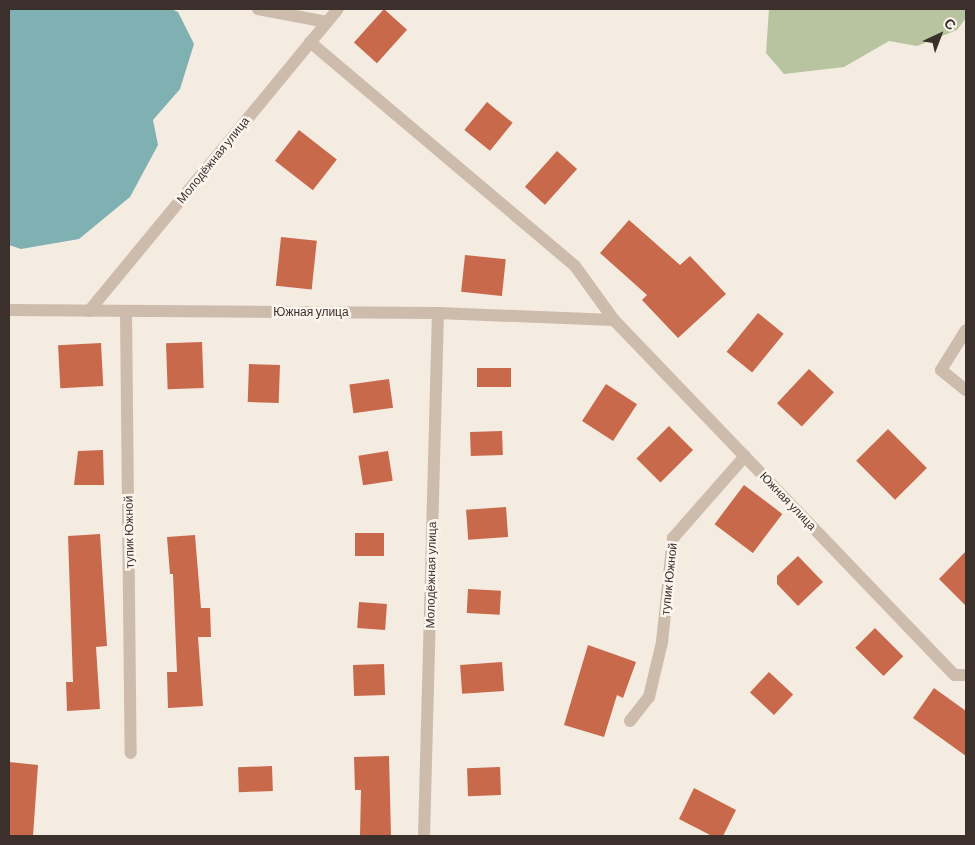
<!DOCTYPE html>
<meta charset="utf-8">
<style>
body{margin:0}
#map{position:relative;width:975px;height:845px;overflow:hidden;background:#f4ebe1;font-family:Barlow,sans-serif}
div>[style]{position:absolute}
[style*='--x']{left:calc(var(--x)*1px);top:calc(var(--y)*1px);width:calc(var(--w)*1px);rotate:calc(var(--a)*1deg)}
.green>*{inset:0;background:#b8c4a0}
.water>*{inset:0;background:#7fb0b2}
.building>*{inset:0;background:#c8694b;transform-origin:0 0}
.service>*{height:12px;margin:-6px;padding:0 6px;transform-origin:6px;border-radius:6px;background:#cdbbac}
.minor>*{height:12px;margin:-6px;padding:0 6px;transform-origin:6px;border-radius:6px;background:#cdbbac}
span{translate:-50% -50%;white-space:nowrap;text-align:center;line-height:1.15;-webkit-text-stroke:5px #fbf5ee;paint-order:stroke}
.street-label{font-size:12px;color:#3b302b}
.frame{position:absolute;inset:0;border:10px solid #3b302b;pointer-events:none}
.north{position:absolute;left:915px;top:10px;width:50px;height:50px;-webkit-text-stroke:4px #fbf5ee;paint-order:stroke;rotate:43deg;font-size:14px;font-weight:700;line-height:20px;text-align:center;color:#3b302b}
.north::after{content:'';display:block;margin:auto;width:18px;height:22px;background:#3b302b;clip-path:polygon(50% 0,100% 100%,50% 72%,0 100%)}
</style>
<div id="map">
<div class="green">
<div style="clip-path:polygon(769px 9px,966px 9px,966px 18px,957px 30px,917px 46px,889px 41px,844px 67px,784px 74px,766px 53px)"></div>
</div>
<div class="water">
<div style="clip-path:polygon(9px 9px,171px 9px,178px 12px,194px 44px,180px 89px,153px 120px,158px 145px,130px 197px,79px 239px,21px 249px,9px 245px)"></div>
</div>
<div class="building">
<div style="left:384px;top:9px;width:31px;height:45px;rotate:42deg"></div>
<div style="left:487px;top:102px;width:33px;height:36px;rotate:39deg"></div>
<div style="left:299px;top:130px;width:48px;height:39px;rotate:38deg"></div>
<div style="left:557px;top:151px;width:27px;height:48px;rotate:42deg"></div>
<div style="clip-path:polygon(629px 220px,680px 265px,690px 256px,726px 294px,678px 338px,642px 300px,647px 295px,600px 253px)"></div>
<div style="left:281px;top:237px;width:36px;height:49px;rotate:6deg"></div>
<div style="left:465px;top:255px;width:41px;height:37px;rotate:6deg"></div>
<div style="left:758px;top:313px;width:33px;height:50px;rotate:39deg"></div>
<div style="left:202px;top:342px;width:46px;height:36px;rotate:88deg"></div>
<div style="left:101px;top:343px;width:43px;height:43px;rotate:87deg"></div>
<div style="left:249px;top:364px;width:31px;height:38px;rotate:2deg"></div>
<div style="left:477px;top:368px;width:34px;height:19px"></div>
<div style="left:809px;top:369px;width:34px;height:47px;rotate:43deg"></div>
<div style="left:389px;top:379px;width:29px;height:40px;rotate:82deg"></div>
<div style="left:606px;top:384px;width:37px;height:44px;rotate:33deg"></div>
<div style="left:669px;top:426px;width:34px;height:46px;rotate:45deg"></div>
<div style="left:888px;top:429px;width:55px;height:45px;rotate:45deg"></div>
<div style="left:502px;top:431px;width:24px;height:32px;rotate:88deg"></div>
<div style="clip-path:polygon(103px 450px,104px 485px,74px 485px,78px 451px)"></div>
<div style="left:388px;top:451px;width:30px;height:30px;rotate:81deg"></div>
<div style="left:744px;top:485px;width:48px;height:49px;rotate:37deg"></div>
<div style="left:506px;top:507px;width:30px;height:40px;rotate:86deg"></div>
<div style="left:355px;top:533px;width:29px;height:23px"></div>
<div style="clip-path:polygon(100px 534px,107px 646px,96px 647px,100px 709px,67px 711px,66px 682px,73px 682px,68px 536px)"></div>
<div style="clip-path:polygon(195px 535px,201px 608px,210px 608px,211px 637px,198px 637px,203px 706px,168px 708px,167px 672px,177px 672px,173px 574px,170px 574px,167px 537px)"></div>
<div style="clip-path:polygon(966px 551px,966px 606px,939px 579px)"></div>
<div style="clip-path:polygon(798px 556px,823px 582px,798px 606px,777px 584px,777px 576px)"></div>
<div style="left:468px;top:589px;width:33px;height:24px;rotate:3deg"></div>
<div style="left:359px;top:602px;width:28px;height:26px;rotate:4deg"></div>
<div style="left:875px;top:628px;width:40px;height:28px;rotate:45deg"></div>
<div style="clip-path:polygon(588px 645px,636px 662px,623px 698px,617px 695px,604px 737px,564px 725px)"></div>
<div style="left:502px;top:662px;width:29px;height:42px;rotate:86deg"></div>
<div style="left:384px;top:664px;width:31px;height:31px;rotate:88deg"></div>
<div style="left:769px;top:672px;width:33px;height:28px;rotate:43deg"></div>
<div style="clip-path:polygon(934px 688px,966px 711px,966px 756px,913px 718px)"></div>
<div style="clip-path:polygon(389px 756px,391px 836px,360px 836px,361px 790px,355px 790px,354px 757px)"></div>
<div style="clip-path:polygon(9px 762px,38px 765px,33px 836px,9px 836px)"></div>
<div style="left:272px;top:766px;width:25px;height:34px;rotate:88deg"></div>
<div style="left:500px;top:767px;width:28px;height:33px;rotate:88deg"></div>
<div style="clip-path:polygon(694px 788px,736px 810px,723px 836px,712px 836px,679px 819px)"></div>
</div>
<div class="service">
<div style="--x:966;--y:330;--w:47;--a:122"></div>
<div style="--x:941;--y:370;--w:32;--a:39"></div>
</div>
<div class="minor">
<div style="--x:258;--y:9;--w:70;--a:10.7"></div>
<div style="--x:310;--y:42;--w:347;--a:40.2"></div>
<div style="--x:575;--y:266;--w:67;--a:54.2"></div>
<div style="--x:614;--y:320;--w:492;--a:46.2"></div>
<div style="--x:955;--y:675;--w:11;--a:0"></div>
<div style="--x:9;--y:310;--w:429;--a:0.4"></div>
<div style="--x:438;--y:313;--w:176;--a:2.3"></div>
<div style="--x:89;--y:311;--w:391;--a:-50.5"></div>
<div style="--x:126;--y:312;--w:441;--a:89.4"></div>
<div style="--x:630;--y:721;--w:31;--a:-52"></div>
<div style="--x:649;--y:697;--w:57;--a:-76.7"></div>
<div style="--x:662;--y:642;--w:105;--a:-84"></div>
<div style="--x:673;--y:538;--w:109;--a:-48.7"></div>
<div style="--x:424;--y:836;--w:523;--a:-88.47"></div>
</div>
<div class="street-label">
<span style="left:213px;top:160px;rotate:-51deg">Молодёжная улица</span>
<span style="left:311px;top:312px">Южная улица</span>
<span style="left:788px;top:501px;rotate:46deg">Южная улица</span>
<span style="left:129px;top:532px;rotate:-91deg">тупик Южной</span>
<span style="left:431px;top:575px;rotate:-89deg">Молодёжная улица</span>
<span style="left:669px;top:579px;rotate:-84deg">тупик Южной</span>
</div>
<div class="frame"></div>
<div class="north">С</div>
</div>
